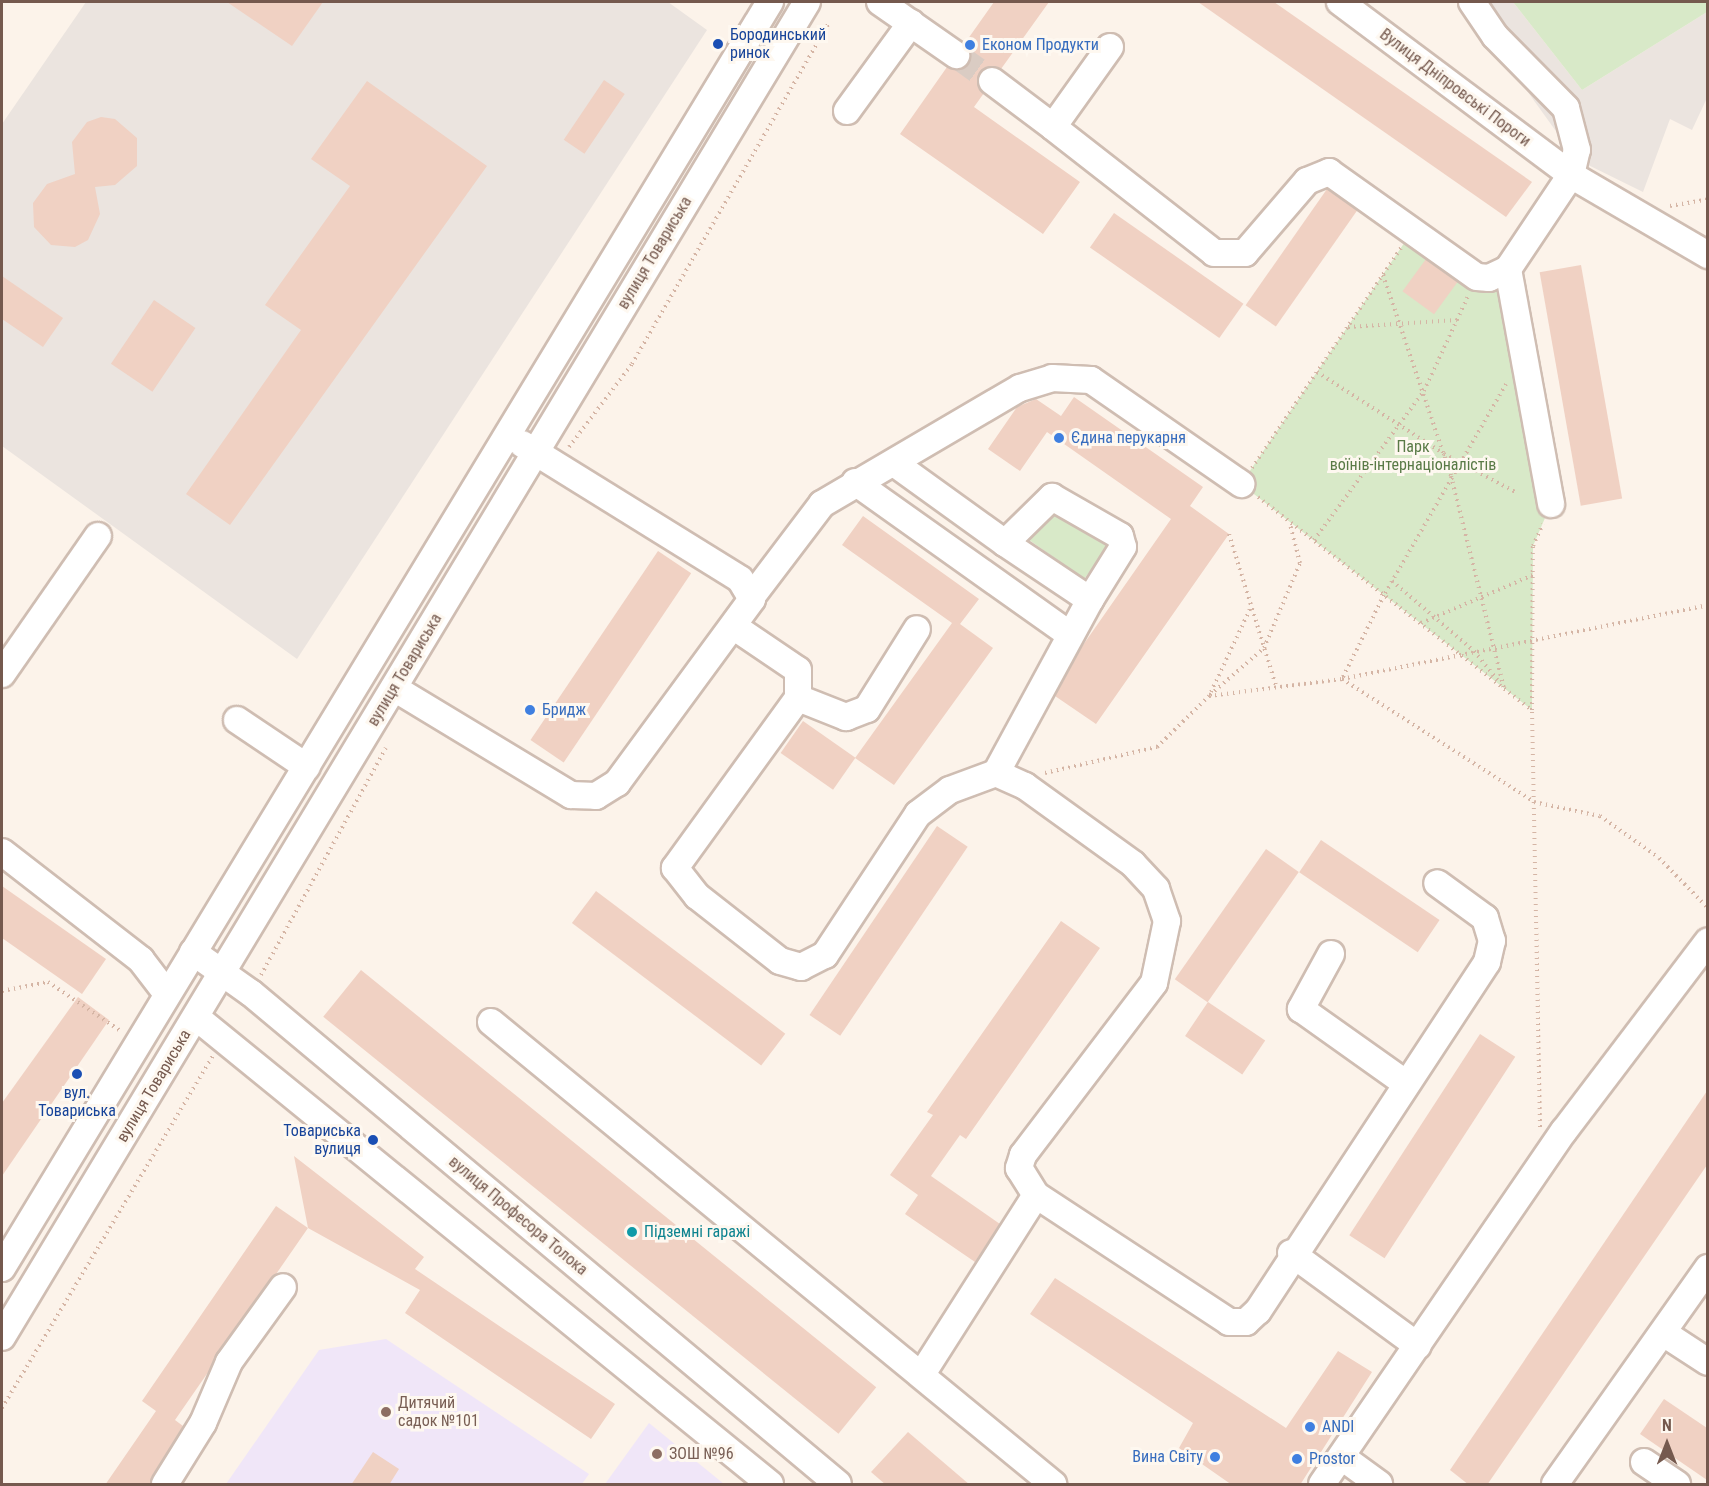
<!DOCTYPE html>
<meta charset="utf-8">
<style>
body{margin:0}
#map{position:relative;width:1709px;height:1486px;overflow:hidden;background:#fcf3ea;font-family:"Roboto Condensed",sans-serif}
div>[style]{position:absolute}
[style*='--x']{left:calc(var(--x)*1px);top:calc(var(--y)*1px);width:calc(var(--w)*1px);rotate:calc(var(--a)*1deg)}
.industrial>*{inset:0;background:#ebe4df}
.education>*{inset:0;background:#f0e6f8}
.green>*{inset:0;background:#d8e9c8}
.building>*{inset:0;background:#f0d1c3;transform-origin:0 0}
.minor-tunnel>*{height:26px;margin-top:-13px;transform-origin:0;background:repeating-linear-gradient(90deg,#daccc3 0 26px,transparent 0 39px)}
.path>*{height:4px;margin-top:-2px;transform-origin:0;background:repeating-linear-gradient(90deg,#d5b5a5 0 1.5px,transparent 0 6px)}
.roads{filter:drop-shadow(2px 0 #cfbdb2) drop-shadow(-2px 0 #cfbdb2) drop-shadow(0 2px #cfbdb2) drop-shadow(0 -2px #cfbdb2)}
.minor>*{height:26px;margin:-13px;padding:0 13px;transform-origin:13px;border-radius:13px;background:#fff}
.dots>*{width:16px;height:16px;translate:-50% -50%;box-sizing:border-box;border:3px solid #fef8f0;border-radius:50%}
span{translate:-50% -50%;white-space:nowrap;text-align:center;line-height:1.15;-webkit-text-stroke:6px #fef8f0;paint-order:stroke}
.transit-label{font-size:16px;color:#164399}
.left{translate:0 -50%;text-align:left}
.right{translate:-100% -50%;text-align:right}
.shop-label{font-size:16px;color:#366cbe}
.street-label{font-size:16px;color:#75594e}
.park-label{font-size:16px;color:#597a46}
.culture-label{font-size:16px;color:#0d838f}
.education-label{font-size:16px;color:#785e54}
.frame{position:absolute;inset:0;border:3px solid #75594e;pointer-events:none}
.north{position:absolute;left:1637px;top:1414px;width:60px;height:60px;-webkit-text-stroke:4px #fef8f0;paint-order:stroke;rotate:0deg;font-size:16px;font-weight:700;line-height:24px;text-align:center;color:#75594e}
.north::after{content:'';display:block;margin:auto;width:21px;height:27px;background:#75594e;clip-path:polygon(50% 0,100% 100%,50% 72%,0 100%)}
</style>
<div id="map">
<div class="industrial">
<div style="clip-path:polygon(86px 2px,668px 2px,707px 30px,297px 659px,2px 446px,2px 124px)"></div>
<div style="clip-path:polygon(1463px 2px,1513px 2px,1582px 90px,1707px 12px,1707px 98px,1692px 130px,1670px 119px,1643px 192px,1576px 159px)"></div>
</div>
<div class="education">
<div style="clip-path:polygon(386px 1339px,589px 1474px,582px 1484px,226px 1484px,319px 1350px)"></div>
<div style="clip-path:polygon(649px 1423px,724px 1484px,605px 1484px)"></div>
</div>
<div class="green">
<div style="clip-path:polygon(1513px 2px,1707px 2px,1707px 12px,1582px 90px)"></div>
<div style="clip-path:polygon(1413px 230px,1498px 276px,1551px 504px,1533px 546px,1532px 710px,1241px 484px)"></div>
<div style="clip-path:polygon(1054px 510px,1111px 544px,1084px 579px,1025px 537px)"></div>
</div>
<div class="building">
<div style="clip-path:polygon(227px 2px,323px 2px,292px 46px)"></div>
<div style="clip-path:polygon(994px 2px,1049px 2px,1001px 69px,987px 67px,980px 72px,978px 86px,984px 93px,974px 107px,1080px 182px,1043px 234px,900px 134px,947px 67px,968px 64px,971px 56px,965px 43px)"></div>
<div style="clip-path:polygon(1198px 2px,1274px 2px,1532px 182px,1506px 217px)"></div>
<div style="left:604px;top:80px;width:25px;height:72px;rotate:34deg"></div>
<div style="clip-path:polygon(367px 81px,487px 166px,230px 525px,186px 494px,301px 330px,265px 305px,350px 186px,311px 159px)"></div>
<div style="clip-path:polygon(101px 117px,115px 119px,137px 138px,137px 166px,115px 185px,95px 187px,100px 214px,88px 240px,75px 247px,51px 245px,34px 227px,33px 203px,47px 184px,75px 174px,72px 142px,87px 122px)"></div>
<div style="left:1327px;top:189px;width:37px;height:142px;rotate:35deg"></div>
<div style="left:1114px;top:213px;width:158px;height:42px;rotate:35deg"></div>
<div style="left:1426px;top:259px;width:39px;height:40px;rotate:36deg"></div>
<div style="left:1581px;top:265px;width:237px;height:42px;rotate:80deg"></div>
<div style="clip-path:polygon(2px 276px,63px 318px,43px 347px,2px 319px)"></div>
<div style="left:154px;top:300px;width:50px;height:77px;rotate:34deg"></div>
<div style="clip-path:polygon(1074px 397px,1203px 487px,1190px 506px,1229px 534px,1096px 724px,1055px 696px,1081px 648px,1171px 519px,1047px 432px,1020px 471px,988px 449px,1017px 407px,1036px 399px,1061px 416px)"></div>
<div style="clip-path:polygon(863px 516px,979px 599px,960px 624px,993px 648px,894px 785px,855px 758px,952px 623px,842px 545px)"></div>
<div style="left:658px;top:551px;width:40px;height:228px;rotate:34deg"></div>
<div style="left:803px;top:721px;width:64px;height:39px;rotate:35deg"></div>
<div style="left:937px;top:826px;width:37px;height:228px;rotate:34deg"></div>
<div style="left:1321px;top:840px;width:143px;height:39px;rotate:34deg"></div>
<div style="left:1266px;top:849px;width:40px;height:159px;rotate:35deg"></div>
<div style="clip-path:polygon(2px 886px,106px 959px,82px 994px,2px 938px)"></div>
<div style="left:596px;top:891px;width:237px;height:40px;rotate:37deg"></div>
<div style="clip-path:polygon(1061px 921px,1100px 948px,966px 1139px,960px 1135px,931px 1176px,1000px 1224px,975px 1262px,905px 1214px,918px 1195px,890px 1175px,933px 1115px,927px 1112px)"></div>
<div style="left:361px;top:970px;width:663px;height:60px;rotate:39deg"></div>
<div style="clip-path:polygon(78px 997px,109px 1020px,2px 1176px,2px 1103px)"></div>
<div style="left:1208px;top:1002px;width:69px;height:41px;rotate:34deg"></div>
<div style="left:1480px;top:1034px;width:42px;height:240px;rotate:33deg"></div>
<div style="clip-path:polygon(1707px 1091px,1707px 1165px,1487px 1485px,1469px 1485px,1450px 1470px)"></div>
<div style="clip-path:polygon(294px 1156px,424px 1257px,415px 1269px,615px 1404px,591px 1439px,405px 1313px,420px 1290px,308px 1228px)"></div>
<div style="clip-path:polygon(276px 1206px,308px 1228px,175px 1420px,183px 1426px,150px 1485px,105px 1485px,156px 1411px,142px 1401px)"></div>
<div style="clip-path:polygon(1055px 1278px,1286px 1428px,1338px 1351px,1372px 1372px,1300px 1485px,1232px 1485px,1179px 1448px,1193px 1423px,1030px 1314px)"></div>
<div style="clip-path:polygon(1664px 1399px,1707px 1428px,1707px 1480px,1640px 1434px)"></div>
<div style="clip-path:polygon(908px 1432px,970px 1485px,886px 1485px,871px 1472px)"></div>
<div style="clip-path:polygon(373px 1452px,399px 1469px,389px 1485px,351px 1485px)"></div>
</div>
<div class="minor-tunnel">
<div style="--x:956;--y:55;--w:44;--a:35.8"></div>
</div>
<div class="path">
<div style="--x:1670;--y:206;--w:39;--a:-10"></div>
<div style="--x:1383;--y:275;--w:212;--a:71.3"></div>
<div style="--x:1451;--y:476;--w:219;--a:76"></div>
<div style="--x:1348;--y:327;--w:109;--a:-3.7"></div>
<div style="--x:1317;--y:372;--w:151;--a:32.8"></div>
<div style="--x:1444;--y:454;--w:83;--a:28.1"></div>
<div style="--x:1506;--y:384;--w:244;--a:120"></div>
<div style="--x:1384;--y:595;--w:94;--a:116.6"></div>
<div style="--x:1342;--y:679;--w:228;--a:32.6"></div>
<div style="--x:1534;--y:802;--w:67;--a:12"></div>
<div style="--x:1600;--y:816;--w:72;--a:35.4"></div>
<div style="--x:1659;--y:858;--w:70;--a:45.6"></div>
<div style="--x:569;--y:447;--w:104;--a:-52.8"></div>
<div style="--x:632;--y:364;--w:394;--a:-60"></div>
<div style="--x:1252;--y:468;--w:266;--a:-55.9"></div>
<div style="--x:1258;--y:497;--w:347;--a:37.9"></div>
<div style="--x:1229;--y:534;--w:159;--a:72.8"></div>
<div style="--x:1314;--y:540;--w:185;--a:-53.6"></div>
<div style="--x:1424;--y:391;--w:105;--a:-65.1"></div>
<div style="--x:1392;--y:581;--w:108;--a:40.5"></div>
<div style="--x:1474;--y:651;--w:40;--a:51"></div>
<div style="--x:1421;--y:623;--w:122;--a:-23.2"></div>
<div style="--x:1211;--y:692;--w:94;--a:-64.8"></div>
<div style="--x:1210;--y:695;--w:72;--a:-41"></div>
<div style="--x:1264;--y:648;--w:92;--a:-67"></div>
<div style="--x:1300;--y:563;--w:40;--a:-104.4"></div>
<div style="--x:1045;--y:773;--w:115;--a:-13.1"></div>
<div style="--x:1157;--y:747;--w:73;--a:-44.4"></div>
<div style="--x:1209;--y:696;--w:134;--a:-7.3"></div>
<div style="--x:1342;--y:679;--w:373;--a:-11.4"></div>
<div style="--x:261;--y:975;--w:259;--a:-61.2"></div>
<div style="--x:2;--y:991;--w:47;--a:-11.1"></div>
<div style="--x:48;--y:982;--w:89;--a:34"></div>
<div style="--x:1540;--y:1127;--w:417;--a:-91.1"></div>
<div style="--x:1532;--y:710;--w:164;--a:-89.7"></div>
<div style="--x:1533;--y:546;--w:24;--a:-66"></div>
<div style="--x:2;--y:1408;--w:410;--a:-59.1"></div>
</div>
<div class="roads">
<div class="minor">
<div style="--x:880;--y:2;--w:93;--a:34.9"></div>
<div style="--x:1340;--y:2;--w:289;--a:36.8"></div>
<div style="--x:1571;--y:175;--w:159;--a:30.3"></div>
<div style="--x:1110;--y:47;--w:98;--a:125.5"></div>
<div style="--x:1053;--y:127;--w:204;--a:38"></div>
<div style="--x:1214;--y:253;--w:31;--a:0"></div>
<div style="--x:1245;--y:253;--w:95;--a:-49.3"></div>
<div style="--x:1307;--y:181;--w:24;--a:-22"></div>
<div style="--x:1329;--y:172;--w:181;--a:35.4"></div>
<div style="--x:1477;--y:277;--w:12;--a:5"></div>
<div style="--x:1489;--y:278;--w:21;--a:-25"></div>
<div style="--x:1508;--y:269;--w:113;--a:-56.2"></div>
<div style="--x:1571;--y:175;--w:26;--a:-77"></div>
<div style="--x:1577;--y:150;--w:43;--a:-104.7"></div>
<div style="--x:1566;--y:108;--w:101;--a:-134.6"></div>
<div style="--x:1495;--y:36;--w:41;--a:-124.1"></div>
<div style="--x:992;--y:81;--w:76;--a:37"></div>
<div style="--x:847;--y:111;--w:109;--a:-54"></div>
<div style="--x:1508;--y:269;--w:239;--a:79.6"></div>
<div style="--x:894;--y:463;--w:137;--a:35.8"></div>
<div style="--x:1005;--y:543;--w:66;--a:-44.4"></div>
<div style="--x:1052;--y:497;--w:78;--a:29.8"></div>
<div style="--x:1120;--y:536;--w:11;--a:75"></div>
<div style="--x:1123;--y:547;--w:62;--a:121.9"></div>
<div style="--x:1090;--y:600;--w:102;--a:-146.2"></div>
<div style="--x:855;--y:482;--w:262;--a:35.4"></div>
<div style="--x:753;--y:595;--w:114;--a:-52.8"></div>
<div style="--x:822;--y:504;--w:229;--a:-30.4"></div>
<div style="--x:1020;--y:388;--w:34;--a:-17"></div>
<div style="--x:1052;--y:378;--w:39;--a:3"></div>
<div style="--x:1091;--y:380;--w:183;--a:34.7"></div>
<div style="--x:733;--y:626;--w:78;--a:34.1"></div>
<div style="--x:798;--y:670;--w:28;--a:90"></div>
<div style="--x:798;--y:698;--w:210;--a:125.9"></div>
<div style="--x:675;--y:868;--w:36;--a:52"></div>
<div style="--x:697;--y:896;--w:105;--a:38.1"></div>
<div style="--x:780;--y:961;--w:22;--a:16"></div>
<div style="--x:801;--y:967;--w:27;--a:-27"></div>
<div style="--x:825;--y:955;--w:169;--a:-56.6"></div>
<div style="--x:918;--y:814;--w:40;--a:-37"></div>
<div style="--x:950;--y:790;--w:49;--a:-20.3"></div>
<div style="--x:996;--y:773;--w:32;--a:24"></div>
<div style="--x:1025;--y:786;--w:133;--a:35.8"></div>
<div style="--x:1133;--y:864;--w:34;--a:47"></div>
<div style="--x:1156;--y:889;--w:34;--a:71"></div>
<div style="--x:1167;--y:921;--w:63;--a:101.8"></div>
<div style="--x:1154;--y:983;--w:216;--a:127.3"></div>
<div style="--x:1023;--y:1155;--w:14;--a:107"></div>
<div style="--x:1019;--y:1168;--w:32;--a:58"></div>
<div style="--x:1036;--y:1195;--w:231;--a:33.3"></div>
<div style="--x:1229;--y:1322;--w:17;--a:0"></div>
<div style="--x:1246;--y:1322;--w:16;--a:-43"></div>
<div style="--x:1258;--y:1311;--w:417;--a:-56.7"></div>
<div style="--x:1487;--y:962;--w:22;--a:-77"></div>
<div style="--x:1492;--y:941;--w:24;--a:-107"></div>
<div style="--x:1485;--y:918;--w:59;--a:-143.9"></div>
<div style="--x:2;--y:674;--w:168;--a:-55.2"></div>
<div style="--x:394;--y:688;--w:207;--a:31.2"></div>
<div style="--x:571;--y:795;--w:25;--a:2"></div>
<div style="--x:596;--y:796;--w:25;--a:-32"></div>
<div style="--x:617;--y:783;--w:228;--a:-53.7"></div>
<div style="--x:752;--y:599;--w:23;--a:-121"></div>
<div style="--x:740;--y:579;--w:256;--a:-148.2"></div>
<div style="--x:798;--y:698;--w:52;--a:21.6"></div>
<div style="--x:846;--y:717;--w:22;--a:-21"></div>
<div style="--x:867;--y:709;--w:94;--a:-58"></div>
<div style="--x:237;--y:720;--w:84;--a:33.9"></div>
<div style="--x:996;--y:773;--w:197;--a:-61.5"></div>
<div style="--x:2;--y:852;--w:176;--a:37.8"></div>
<div style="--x:141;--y:960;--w:43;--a:52.6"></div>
<div style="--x:193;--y:952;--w:71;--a:35.3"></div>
<div style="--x:251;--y:993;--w:765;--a:39.91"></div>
<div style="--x:1331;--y:954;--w:63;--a:118.6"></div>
<div style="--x:1301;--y:1009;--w:128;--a:35.4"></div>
<div style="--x:196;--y:1017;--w:740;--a:39.13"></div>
<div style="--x:491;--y:1022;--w:728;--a:39.42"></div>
<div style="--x:1291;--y:1253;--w:157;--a:36.2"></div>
<div style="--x:2;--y:1268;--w:1481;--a:-58.76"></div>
<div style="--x:1665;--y:1334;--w:51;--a:33.1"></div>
<div style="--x:2;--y:1337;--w:1559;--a:-58.91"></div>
<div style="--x:922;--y:1374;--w:212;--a:-57.5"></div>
<div style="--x:1342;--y:1457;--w:46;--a:36.1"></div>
<div style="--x:1644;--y:1462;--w:40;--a:34"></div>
<div style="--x:165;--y:1484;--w:72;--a:-58.1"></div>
<div style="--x:203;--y:1423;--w:66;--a:-66.9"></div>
<div style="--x:229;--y:1362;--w:92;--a:-54.2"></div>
<div style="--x:1322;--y:1484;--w:428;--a:-55.6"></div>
<div style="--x:1564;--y:1131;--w:238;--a:-52.8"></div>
<div style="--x:1555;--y:1484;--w:265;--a:-54.7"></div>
</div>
</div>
<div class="dots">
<div style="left:718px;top:44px;background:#1a4fb4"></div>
<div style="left:970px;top:45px;background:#3f7fe0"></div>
<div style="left:1059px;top:438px;background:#3f7fe0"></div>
<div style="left:530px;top:710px;background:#3f7fe0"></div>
<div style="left:77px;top:1074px;background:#1a4fb4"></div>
<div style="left:373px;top:1140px;background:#1a4fb4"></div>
<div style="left:632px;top:1232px;background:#0f9aa8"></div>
<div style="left:386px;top:1412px;background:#8d6e63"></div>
<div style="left:1310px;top:1427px;background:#3f7fe0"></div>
<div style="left:657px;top:1454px;background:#8d6e63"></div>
<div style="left:1215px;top:1457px;background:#3f7fe0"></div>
<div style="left:1297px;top:1459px;background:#3f7fe0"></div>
</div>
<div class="transit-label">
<span class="left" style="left:730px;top:44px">Бородинський<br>ринок</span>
<span style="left:77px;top:1102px">вул.<br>Товариська</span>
<span class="right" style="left:361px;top:1140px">Товариська<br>вулиця</span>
</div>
<div class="shop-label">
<span class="left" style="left:982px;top:45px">Економ Продукти</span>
<span class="left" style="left:1071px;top:438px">Єдина перукарня</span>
<span class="left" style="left:542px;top:710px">Бридж</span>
<span class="left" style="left:1322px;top:1427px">ANDI</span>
<span class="right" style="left:1203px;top:1457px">Вина Світу</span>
<span class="left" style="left:1309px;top:1459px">Prostor</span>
</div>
<div class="street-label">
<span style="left:1455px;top:88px;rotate:37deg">Вулиця Дніпровські Пороги</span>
<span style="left:655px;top:253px;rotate:-59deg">вулиця Товариська</span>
<span style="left:405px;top:670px;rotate:-59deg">вулиця Товариська</span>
<span style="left:154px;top:1086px;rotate:-59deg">вулиця Товариська</span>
<span style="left:518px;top:1216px;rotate:40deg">вулиця Професора Толока</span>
</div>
<div class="park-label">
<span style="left:1413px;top:456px">Парк<br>воїнів-інтернаціоналістів</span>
</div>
<div class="culture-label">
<span class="left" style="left:644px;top:1232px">Підземні гаражі</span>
</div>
<div class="education-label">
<span class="left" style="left:398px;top:1412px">Дитячий<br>садок №101</span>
<span class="left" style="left:669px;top:1454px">ЗОШ №96</span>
</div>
<div class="frame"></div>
<div class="north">N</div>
</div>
